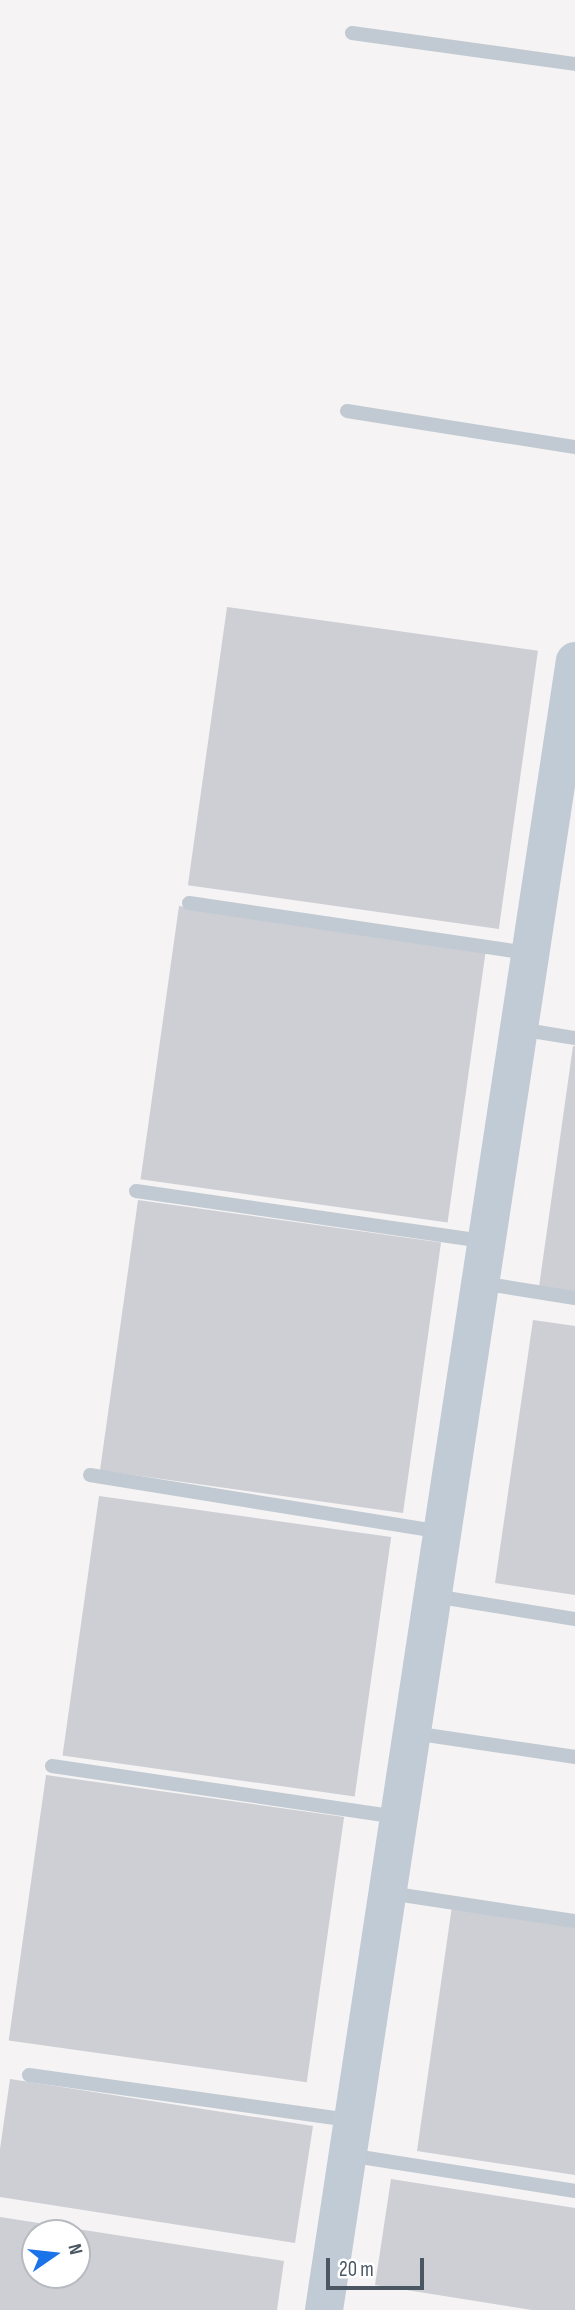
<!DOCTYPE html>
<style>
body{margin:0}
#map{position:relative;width:575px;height:2310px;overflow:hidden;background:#f5f3f3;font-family:"Sofia Sans Condensed",sans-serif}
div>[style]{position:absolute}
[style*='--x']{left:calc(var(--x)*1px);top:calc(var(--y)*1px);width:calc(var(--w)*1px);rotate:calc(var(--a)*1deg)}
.building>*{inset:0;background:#cdcfd5;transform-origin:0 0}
.lane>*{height:14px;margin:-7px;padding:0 7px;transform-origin:7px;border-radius:7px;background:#c1cad2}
.secondary>*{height:38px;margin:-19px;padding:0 19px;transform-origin:19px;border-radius:19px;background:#c1cbd6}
span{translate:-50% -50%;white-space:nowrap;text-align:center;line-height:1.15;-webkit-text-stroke:7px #fff;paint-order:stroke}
.north{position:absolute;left:21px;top:2219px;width:70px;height:70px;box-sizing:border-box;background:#fff;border:2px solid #b7bbc0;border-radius:50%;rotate:76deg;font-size:19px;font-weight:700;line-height:28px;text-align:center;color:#4a5661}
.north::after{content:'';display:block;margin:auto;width:24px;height:32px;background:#1a73e8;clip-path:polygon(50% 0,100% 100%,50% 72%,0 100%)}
.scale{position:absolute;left:326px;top:2258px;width:98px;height:32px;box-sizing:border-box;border:4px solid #4a5661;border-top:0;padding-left:9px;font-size:21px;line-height:24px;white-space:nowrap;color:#4a5661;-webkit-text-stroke:5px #fff;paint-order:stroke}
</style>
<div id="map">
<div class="building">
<div style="left:227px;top:607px;width:314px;height:281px;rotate:8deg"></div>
<div style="left:179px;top:906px;width:310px;height:276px;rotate:8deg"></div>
<div style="clip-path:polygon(573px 1046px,575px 1046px,575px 1292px,539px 1287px)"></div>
<div style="left:138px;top:1200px;width:306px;height:273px;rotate:8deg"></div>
<div style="clip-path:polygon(533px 1320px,575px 1326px,575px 1595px,495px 1583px)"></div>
<div style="left:99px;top:1496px;width:295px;height:262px;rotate:8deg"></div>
<div style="left:46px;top:1775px;width:301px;height:268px;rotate:8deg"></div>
<div style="clip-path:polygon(452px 1906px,575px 1925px,575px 2175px,417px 2151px)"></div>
<div style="clip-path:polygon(10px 2079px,313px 2126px,295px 2243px,0 2197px,0 2149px)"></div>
<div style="clip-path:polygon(391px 2179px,575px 2208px,575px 2310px,532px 2310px,375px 2285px)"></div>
<div style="clip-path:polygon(evenodd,0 2217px,284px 2261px,277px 2310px,0 2310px,0 2217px,35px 2233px,77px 2233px,77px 2275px,35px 2275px,35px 2233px)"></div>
</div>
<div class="lane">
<div style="--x:352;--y:33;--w:225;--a:7.9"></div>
<div style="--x:347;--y:411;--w:231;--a:9"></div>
<div style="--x:189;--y:903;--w:343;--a:8.4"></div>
<div style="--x:519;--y:1029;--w:57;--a:9.1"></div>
<div style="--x:136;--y:1191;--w:352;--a:8.2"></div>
<div style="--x:481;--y:1283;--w:95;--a:9.1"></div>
<div style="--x:90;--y:1475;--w:356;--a:9.2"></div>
<div style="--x:434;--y:1596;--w:143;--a:9.3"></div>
<div style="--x:413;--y:1733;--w:164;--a:8.4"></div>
<div style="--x:52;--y:1766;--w:349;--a:8.4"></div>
<div style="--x:389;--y:1893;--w:188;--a:8.6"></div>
<div style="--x:29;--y:2075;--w:325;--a:8"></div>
<div style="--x:348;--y:2155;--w:230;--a:9"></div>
</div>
<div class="secondary">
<div style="--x:324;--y:2310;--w:1668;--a:-81.35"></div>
</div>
<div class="north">N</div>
<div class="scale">20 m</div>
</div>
